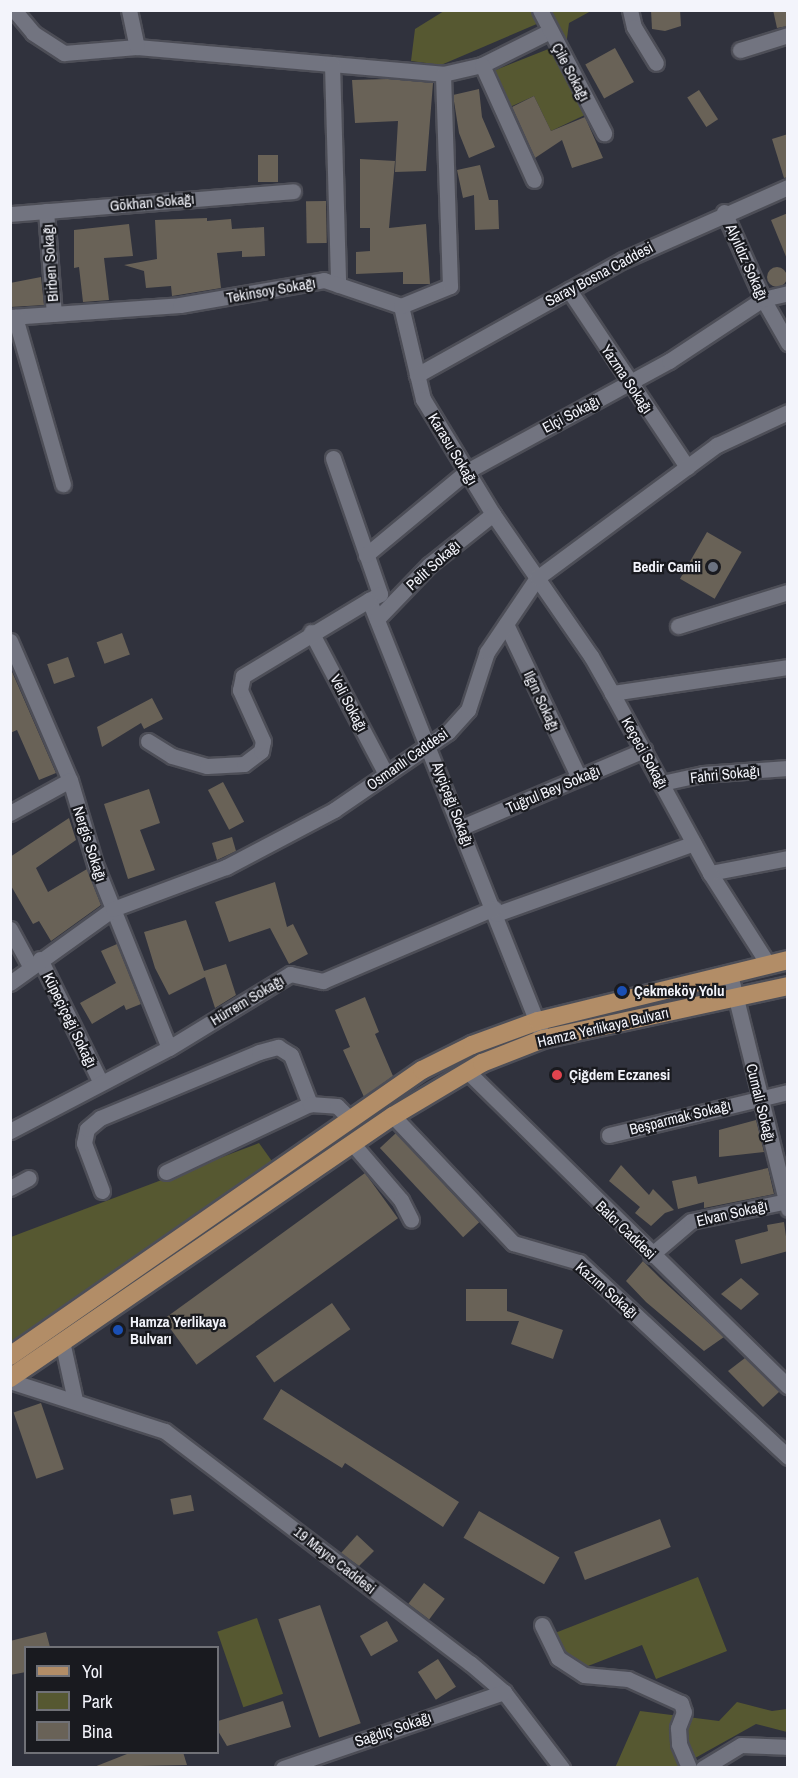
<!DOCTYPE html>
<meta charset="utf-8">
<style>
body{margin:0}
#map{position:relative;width:798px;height:1778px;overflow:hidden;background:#30323d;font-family:"Archivo Narrow",sans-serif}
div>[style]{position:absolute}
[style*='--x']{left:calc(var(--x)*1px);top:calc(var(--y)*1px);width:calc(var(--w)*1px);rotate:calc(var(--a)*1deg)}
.green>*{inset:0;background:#565831;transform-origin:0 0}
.building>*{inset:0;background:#696257;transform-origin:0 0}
.round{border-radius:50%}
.roads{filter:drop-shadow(2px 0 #4d4e57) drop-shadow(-2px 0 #4d4e57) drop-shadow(0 2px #4d4e57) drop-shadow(0 -2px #4d4e57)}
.minor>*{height:15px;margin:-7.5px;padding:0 7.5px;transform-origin:7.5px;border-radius:7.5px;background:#727480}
.major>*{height:18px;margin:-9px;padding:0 9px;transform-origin:9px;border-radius:9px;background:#b28d67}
.dots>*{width:16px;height:16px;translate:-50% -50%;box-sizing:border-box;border:3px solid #191a1f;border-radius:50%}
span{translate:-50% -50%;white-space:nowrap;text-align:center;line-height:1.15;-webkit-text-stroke:4.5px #191a1f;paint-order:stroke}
.street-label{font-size:15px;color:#f3f4fb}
.poi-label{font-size:15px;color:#f3f4fb;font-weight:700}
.right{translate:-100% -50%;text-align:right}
.left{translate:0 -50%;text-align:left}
.frame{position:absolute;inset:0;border:12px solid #f3f4fb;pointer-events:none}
.legend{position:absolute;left:24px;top:1646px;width:195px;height:108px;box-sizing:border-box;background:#191a1f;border:2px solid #707177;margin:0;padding:8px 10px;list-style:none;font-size:18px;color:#f3f4fb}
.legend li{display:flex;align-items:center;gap:12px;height:30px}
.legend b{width:30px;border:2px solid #707177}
</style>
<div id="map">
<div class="green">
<div style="clip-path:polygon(444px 11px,534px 11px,539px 23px,441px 65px,411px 61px,415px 29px)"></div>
<div style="clip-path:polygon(550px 11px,591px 11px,569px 23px,566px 46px)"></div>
<div style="clip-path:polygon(556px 46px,589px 113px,551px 131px,534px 96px,510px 107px,493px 71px)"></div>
<div style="clip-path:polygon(259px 1143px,274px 1164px,11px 1342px,11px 1237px)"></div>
<div style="clip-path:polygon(698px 1577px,727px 1651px,656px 1679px,642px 1645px,570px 1673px,555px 1633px)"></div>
<div style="left:257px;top:1618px;width:80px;height:42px;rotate:71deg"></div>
<div style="clip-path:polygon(737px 1702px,772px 1711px,787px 1709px,787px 1732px,756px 1724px,679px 1767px,615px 1768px,640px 1711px,719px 1721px)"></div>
</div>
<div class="building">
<div style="clip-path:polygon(651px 10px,680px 10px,681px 26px,665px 31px,652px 29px)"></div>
<div style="clip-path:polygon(773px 10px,788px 10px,788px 26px,777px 28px)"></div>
<div style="left:615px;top:48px;width:39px;height:34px;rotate:61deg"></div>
<div style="clip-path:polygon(388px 79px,433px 83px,426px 171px,395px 172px,398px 121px,355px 123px,352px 80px)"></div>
<div style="clip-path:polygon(479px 89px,482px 117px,495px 147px,469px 158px,459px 133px,453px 95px)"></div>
<div style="left:699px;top:90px;width:35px;height:14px;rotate:57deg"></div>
<div style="clip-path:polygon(534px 96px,551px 131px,585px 117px,603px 158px,572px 168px,562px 140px,535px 158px,512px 107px)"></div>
<div style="clip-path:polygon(788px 134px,788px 177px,784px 178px,772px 139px)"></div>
<div style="left:278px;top:155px;width:27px;height:20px;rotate:90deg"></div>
<div style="clip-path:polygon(360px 159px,395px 161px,389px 228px,426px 224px,430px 284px,403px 284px,403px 272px,356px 274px,356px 252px,370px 251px,370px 228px,360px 228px)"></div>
<div style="clip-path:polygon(480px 165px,489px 200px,498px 200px,499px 229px,475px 230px,474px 195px,463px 198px,457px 170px)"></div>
<div style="left:326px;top:201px;width:42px;height:20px;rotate:89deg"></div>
<div style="clip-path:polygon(788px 213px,788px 259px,787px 259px,771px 220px)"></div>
<div style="clip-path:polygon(207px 218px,207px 221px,231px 219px,232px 229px,264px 227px,265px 256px,242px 257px,242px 251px,217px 253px,221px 288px,172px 296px,171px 286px,146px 288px,144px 271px,124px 265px,157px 259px,155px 220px)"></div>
<div style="clip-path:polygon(129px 224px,133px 256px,104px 258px,109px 300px,83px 302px,79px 267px,74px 268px,74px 230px)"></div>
<div class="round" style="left:767px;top:267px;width:20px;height:20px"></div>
<div style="clip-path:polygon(41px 277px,44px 305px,10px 307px,10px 283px)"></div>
<div style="left:707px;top:532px;width:40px;height:54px;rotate:30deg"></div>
<div style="left:122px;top:633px;width:23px;height:27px;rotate:70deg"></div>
<div style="left:68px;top:657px;width:21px;height:22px;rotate:71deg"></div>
<div style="clip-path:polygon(10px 667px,56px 773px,39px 780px,17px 730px,10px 733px)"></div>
<div style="clip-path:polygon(152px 698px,163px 719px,144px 729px,141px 723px,102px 747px,97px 727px)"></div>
<div style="left:223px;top:782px;width:45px;height:17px;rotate:62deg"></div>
<div style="clip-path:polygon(149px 789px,160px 823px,140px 830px,155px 870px,128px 879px,104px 804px)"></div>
<div style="clip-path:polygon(69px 818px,76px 840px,36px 868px,48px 892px,87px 869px,101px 905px,51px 941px,39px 921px,33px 924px,10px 884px,10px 857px)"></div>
<div style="clip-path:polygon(232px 837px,236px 851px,217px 860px,212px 843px)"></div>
<div style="clip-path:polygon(275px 882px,287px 927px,293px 924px,308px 954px,289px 964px,270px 928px,229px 942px,215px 902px)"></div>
<div style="clip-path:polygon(186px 920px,204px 971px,226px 964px,236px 995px,215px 1008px,205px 977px,169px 995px,155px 968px,144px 932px)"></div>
<div style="clip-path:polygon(117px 944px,141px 1004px,126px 1010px,124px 1005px,92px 1024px,80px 1003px,116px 983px,101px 951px)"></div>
<div style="clip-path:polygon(365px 997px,379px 1032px,375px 1034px,393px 1076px,364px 1097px,343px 1050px,350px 1047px,335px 1010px)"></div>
<div style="clip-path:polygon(756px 1120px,764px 1152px,719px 1157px,719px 1130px)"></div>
<div style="left:396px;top:1133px;width:122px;height:22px;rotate:47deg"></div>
<div style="clip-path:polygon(621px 1165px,649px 1195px,653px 1189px,674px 1210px,665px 1213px,651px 1226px,635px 1213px,640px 1207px,609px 1181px)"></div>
<div style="clip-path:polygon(768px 1168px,774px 1194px,704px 1208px,704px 1202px,678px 1209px,672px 1181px,696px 1176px,698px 1184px)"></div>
<div style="left:365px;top:1173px;width:56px;height:249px;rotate:54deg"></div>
<div style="clip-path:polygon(784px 1222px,788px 1251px,741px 1264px,735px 1240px,768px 1231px,767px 1225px)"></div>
<div style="clip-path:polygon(643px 1261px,660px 1278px,724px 1337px,704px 1351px,646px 1302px,626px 1281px)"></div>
<div style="clip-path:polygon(741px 1278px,759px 1294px,741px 1310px,721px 1294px)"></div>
<div style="clip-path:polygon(466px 1289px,507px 1289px,507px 1311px,563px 1330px,553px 1359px,511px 1344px,519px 1321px,466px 1321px)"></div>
<div style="left:332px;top:1303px;width:32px;height:93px;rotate:55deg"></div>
<div style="clip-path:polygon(745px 1358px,780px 1391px,763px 1407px,728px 1371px)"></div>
<div style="clip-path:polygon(281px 1389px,459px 1502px,443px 1527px,345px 1463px,342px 1468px,263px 1419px)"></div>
<div style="left:41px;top:1403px;width:70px;height:29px;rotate:71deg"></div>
<div style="left:191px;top:1495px;width:16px;height:21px;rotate:79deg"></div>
<div style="left:479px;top:1511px;width:93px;height:31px;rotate:30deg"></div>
<div style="left:660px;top:1519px;width:30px;height:92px;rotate:69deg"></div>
<div style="clip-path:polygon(357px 1535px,374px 1551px,359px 1566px,341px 1553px)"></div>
<div style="left:424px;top:1583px;width:26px;height:26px;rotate:37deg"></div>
<div style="left:320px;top:1605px;width:125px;height:44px;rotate:71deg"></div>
<div style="left:387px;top:1621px;width:23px;height:31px;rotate:61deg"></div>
<div style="clip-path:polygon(46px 1632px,50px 1647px,26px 1647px,26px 1672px,10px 1675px,10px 1641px)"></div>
<div style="left:438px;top:1659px;width:33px;height:24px;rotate:57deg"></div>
<div style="clip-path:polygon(283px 1701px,291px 1727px,227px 1746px,218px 1731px,218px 1721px)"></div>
<div style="clip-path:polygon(132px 1752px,183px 1752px,187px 1765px,94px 1767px)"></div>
</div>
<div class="roads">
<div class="minor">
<div style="--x:14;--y:10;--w:30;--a:50"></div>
<div style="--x:33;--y:33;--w:37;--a:33"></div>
<div style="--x:64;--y:53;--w:73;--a:-4.7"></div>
<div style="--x:137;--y:47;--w:307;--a:5"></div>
<div style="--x:443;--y:74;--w:40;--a:-13"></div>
<div style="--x:482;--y:65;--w:76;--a:-26.6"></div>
<div style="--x:129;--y:10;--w:38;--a:78"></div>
<div style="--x:540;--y:10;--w:139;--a:62.5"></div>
<div style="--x:630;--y:10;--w:17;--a:77"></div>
<div style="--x:634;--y:27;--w:42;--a:58.6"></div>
<div style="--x:740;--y:50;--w:50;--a:-17.4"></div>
<div style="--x:332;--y:64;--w:221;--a:88.4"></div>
<div style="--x:482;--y:65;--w:126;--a:65.7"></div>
<div style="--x:46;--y:211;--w:103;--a:85.6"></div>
<div style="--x:724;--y:212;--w:95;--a:65.9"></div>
<div style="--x:763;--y:299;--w:51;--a:60.4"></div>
<div style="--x:10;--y:214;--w:284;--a:-4.6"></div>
<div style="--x:569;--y:290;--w:213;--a:56.3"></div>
<div style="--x:401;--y:306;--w:96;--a:76.7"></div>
<div style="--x:423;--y:399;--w:135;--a:58.7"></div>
<div style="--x:493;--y:514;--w:173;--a:55.4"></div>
<div style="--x:591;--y:656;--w:43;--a:60.4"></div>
<div style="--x:10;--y:317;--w:170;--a:-4"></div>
<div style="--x:180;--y:305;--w:146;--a:-9.8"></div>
<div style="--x:324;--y:280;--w:81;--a:18.7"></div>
<div style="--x:401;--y:306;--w:53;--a:-22.2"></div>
<div style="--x:450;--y:286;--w:212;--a:-91.9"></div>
<div style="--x:15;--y:317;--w:174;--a:74"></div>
<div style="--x:417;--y:375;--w:236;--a:-29.2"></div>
<div style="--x:623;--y:260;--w:180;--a:-23.9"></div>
<div style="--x:333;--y:458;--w:144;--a:70.9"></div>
<div style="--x:380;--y:594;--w:13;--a:151"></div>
<div style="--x:369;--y:600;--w:465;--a:68.3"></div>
<div style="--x:366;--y:555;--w:131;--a:-39.7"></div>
<div style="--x:467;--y:471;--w:230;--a:-28.6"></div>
<div style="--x:669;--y:361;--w:113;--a:-33.4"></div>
<div style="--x:763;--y:299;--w:26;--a:-13"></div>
<div style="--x:377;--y:619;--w:75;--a:-46.1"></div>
<div style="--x:429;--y:565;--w:82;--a:-38.6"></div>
<div style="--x:506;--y:624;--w:170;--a:64.6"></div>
<div style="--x:678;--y:626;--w:115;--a:-17.2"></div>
<div style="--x:311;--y:632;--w:161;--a:62.2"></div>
<div style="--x:10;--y:641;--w:151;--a:66.7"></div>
<div style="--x:70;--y:780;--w:88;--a:73.4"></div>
<div style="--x:95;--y:864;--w:198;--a:68.1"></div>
<div style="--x:148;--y:741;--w:28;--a:32"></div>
<div style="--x:172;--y:756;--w:36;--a:16"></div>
<div style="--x:207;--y:766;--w:37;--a:-3"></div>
<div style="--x:244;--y:764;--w:21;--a:-37"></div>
<div style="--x:261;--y:751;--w:10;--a:-79"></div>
<div style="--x:263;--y:741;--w:56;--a:-114.3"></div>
<div style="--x:240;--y:690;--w:14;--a:-78"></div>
<div style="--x:243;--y:676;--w:147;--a:-31.1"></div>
<div style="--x:662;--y:783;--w:42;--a:-12.4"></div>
<div style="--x:703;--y:774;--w:85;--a:-4"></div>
<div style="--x:10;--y:813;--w:68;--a:-28.8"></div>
<div style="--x:462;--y:827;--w:198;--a:-22.9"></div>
<div style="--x:710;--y:873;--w:79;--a:-10.9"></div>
<div style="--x:496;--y:914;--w:210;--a:-19.7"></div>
<div style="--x:10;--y:929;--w:42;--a:61.6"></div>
<div style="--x:40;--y:959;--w:136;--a:63.8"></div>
<div style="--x:768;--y:964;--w:108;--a:-122.5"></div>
<div style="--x:710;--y:873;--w:205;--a:-118.6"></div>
<div style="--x:612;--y:693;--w:178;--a:-8.4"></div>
<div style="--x:730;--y:974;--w:242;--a:76.1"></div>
<div style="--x:10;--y:983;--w:127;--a:-35.7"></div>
<div style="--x:113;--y:909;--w:121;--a:-20.4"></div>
<div style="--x:226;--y:867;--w:122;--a:-27.8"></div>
<div style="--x:334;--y:810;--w:138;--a:-34.4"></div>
<div style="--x:448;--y:732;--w:30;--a:-48"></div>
<div style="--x:468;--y:710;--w:61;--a:-71.9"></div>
<div style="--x:487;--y:652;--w:89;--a:-56"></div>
<div style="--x:537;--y:578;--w:224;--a:-36.5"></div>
<div style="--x:717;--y:445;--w:78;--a:-24.9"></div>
<div style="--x:467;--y:1071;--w:450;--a:44.5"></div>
<div style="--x:393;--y:1116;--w:175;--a:46.6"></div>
<div style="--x:513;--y:1243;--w:69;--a:16.1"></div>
<div style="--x:579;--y:1262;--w:286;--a:43"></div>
<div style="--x:10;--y:1131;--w:179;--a:-27.6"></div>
<div style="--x:169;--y:1048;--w:142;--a:-31.4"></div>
<div style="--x:290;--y:974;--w:34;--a:12"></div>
<div style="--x:323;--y:981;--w:186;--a:-23.1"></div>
<div style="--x:609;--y:1135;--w:184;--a:-13.5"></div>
<div style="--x:352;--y:1143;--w:75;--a:49.3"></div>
<div style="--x:401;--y:1200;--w:22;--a:63"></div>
<div style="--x:166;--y:1172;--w:159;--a:-25.3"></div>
<div style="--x:10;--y:1188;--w:21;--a:-28"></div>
<div style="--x:102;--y:1191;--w:51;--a:-110.6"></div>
<div style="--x:84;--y:1143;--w:14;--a:-78"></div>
<div style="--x:87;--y:1129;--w:17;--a:-40"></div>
<div style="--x:100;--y:1118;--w:172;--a:-22.5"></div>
<div style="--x:259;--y:1052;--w:20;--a:-15"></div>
<div style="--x:278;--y:1047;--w:15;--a:32"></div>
<div style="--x:291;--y:1055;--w:53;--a:68.8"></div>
<div style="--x:310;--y:1104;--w:27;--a:4"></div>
<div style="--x:337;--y:1106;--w:17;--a:45"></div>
<div style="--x:651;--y:1255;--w:52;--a:-40.4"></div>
<div style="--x:691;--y:1221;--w:99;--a:-11.7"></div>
<div style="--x:62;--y:1341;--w:60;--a:77.6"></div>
<div style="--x:10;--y:1381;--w:163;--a:17.9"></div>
<div style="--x:165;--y:1431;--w:383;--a:37.3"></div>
<div style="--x:470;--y:1663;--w:45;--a:40.5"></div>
<div style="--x:504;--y:1692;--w:96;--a:52.7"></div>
<div style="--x:542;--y:1625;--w:37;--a:64"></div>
<div style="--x:558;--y:1658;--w:31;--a:33"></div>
<div style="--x:584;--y:1675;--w:44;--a:5.2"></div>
<div style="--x:628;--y:1679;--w:58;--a:24.4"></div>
<div style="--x:681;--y:1703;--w:9;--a:72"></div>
<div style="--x:684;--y:1712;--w:17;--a:111"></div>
<div style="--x:678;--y:1728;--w:16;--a:86"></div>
<div style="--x:679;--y:1744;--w:26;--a:67"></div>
<div style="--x:283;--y:1768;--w:234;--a:-19"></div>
<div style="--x:703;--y:1768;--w:44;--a:-31.2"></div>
<div style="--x:741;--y:1745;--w:47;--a:2.4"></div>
</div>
<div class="major">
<div style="--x:10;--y:1356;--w:502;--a:-34.77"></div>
<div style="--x:422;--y:1070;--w:56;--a:-26.6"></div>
<div style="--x:472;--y:1045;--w:70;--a:-20"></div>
<div style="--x:538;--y:1021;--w:257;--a:-13.7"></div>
<div style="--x:10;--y:1378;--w:464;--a:-34.4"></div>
<div style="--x:393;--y:1116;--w:104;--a:-30.8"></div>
<div style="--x:482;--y:1063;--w:66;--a:-21.5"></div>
<div style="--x:543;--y:1039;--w:251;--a:-12.2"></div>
</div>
</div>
<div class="dots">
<div style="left:713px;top:567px;background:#6b7280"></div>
<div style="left:622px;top:991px;background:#1a4fb4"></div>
<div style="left:557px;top:1075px;background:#e0444e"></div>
<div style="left:118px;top:1330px;background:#1a4fb4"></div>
</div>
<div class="street-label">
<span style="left:571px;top:72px;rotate:62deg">Çile Sokağı</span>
<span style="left:152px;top:202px;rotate:-5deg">Gökhan Sokağı</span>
<span style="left:747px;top:262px;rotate:66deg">Alyıldız Sokağı</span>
<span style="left:50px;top:263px;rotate:-94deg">Birben Sokağı</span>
<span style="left:599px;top:274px;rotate:-28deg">Saray Bosna Caddesi</span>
<span style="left:271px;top:290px;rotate:-10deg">Tekinsoy Sokağı</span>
<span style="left:627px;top:379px;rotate:56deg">Yazma Sokağı</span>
<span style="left:571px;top:414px;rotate:-28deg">Elçi Sokağı</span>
<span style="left:453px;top:449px;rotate:59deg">Karasu Sokağı</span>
<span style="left:433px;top:565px;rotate:-42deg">Pelit Sokağı</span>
<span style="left:542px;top:701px;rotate:65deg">Ilgın Sokağı</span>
<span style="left:349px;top:703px;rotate:62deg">Veli Sokağı</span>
<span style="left:645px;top:753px;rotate:61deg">Keçeci Sokağı</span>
<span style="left:407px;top:759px;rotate:-35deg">Osmanlı Caddesi</span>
<span style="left:725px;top:774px;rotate:-6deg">Fahri Sokağı</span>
<span style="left:553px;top:789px;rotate:-23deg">Tuğrul Bey Sokağı</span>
<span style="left:453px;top:804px;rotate:69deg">Ayçiçeği Sokağı</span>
<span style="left:90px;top:844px;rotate:72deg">Nergis Sokağı</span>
<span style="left:247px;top:1000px;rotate:-31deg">Hürrem Sokağı</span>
<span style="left:70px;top:1020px;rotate:64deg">Küpeçiçeği Sokağı</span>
<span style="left:603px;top:1027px;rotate:-13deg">Hamza Yerlikaya Bulvarı</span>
<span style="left:761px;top:1103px;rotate:76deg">Cumali Sokağı</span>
<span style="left:680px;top:1117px;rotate:-14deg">Beşparmak Sokağı</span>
<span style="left:732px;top:1213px;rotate:-13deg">Elvan Sokağı</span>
<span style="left:626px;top:1230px;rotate:44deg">Balcı Caddesi</span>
<span style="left:607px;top:1290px;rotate:41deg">Kazım Sokağı</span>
<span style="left:335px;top:1560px;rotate:38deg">19 Mayıs Caddesi</span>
<span style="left:393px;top:1729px;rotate:-19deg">Sağdıç Sokağı</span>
</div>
<div class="poi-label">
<span class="right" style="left:701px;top:567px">Bedir Camii</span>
<span class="left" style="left:634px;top:991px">Çekmeköy Yolu</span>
<span class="left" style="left:569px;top:1075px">Çiğdem Eczanesi</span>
<span class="left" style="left:130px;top:1330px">Hamza Yerlikaya<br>Bulvarı</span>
</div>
<div class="frame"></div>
<ul class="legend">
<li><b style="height:8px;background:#b28d67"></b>Yol</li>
<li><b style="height:16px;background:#565831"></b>Park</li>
<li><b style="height:16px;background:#696257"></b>Bina</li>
</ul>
</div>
